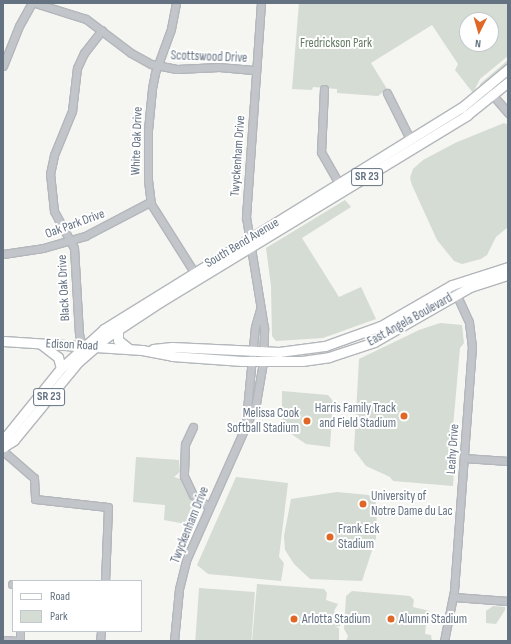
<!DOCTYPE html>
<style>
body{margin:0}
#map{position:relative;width:511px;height:644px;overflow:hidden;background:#f5f5f2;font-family:"Sofia Sans Condensed",sans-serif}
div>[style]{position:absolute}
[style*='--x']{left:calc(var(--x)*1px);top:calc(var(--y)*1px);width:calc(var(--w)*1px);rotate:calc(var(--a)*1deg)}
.green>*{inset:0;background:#d5dcd3;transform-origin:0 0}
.roads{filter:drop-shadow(1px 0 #b3b7bb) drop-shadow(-1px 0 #b3b7bb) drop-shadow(0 1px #b3b7bb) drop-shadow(0 -1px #b3b7bb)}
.minor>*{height:7px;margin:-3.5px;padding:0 3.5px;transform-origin:3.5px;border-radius:3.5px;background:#c2c5c9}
.major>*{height:9px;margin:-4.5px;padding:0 4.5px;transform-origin:4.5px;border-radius:4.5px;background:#fff}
.dots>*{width:11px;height:11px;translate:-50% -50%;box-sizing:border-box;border:2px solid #fff;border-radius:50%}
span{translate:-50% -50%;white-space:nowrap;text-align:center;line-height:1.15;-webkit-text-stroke:4px #fff;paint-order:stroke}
.shield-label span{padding:1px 3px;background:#fff;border:1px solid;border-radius:3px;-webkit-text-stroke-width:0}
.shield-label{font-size:12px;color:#647282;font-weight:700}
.park-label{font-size:13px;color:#657a63}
.street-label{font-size:13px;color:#647282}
.poi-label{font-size:13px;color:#647282}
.right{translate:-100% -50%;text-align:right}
.left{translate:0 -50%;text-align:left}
.frame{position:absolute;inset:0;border:4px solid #647282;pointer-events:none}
.legend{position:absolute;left:12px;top:580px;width:130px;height:52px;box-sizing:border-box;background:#fff;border:1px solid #c1c7cd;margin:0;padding:5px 7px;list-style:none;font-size:12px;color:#647282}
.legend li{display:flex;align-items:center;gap:8px;height:20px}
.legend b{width:20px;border:1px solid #c1c7cd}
.north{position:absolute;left:459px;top:12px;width:40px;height:40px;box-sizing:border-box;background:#fff;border:1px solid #c1c7cd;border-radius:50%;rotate:185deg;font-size:11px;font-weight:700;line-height:16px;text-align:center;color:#647282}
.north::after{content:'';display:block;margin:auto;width:14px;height:18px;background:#e16726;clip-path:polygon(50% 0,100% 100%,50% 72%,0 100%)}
</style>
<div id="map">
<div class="green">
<div style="clip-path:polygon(evenodd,299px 3px,508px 3px,508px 56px,480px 79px,473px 93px,455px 70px,458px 64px,432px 25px,371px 63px,387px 89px,378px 96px,337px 93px,337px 89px,313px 87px,312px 90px,292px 89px,299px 3px,467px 20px,491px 20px,491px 44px,467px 44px,467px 20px)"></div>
<div style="clip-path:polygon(508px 60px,508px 64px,475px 93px,481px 83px)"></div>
<div style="clip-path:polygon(504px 123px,508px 125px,508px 227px,496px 237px,487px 255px,481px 259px,462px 264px,454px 261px,437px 240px,412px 185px,410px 178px,413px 169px,423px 160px,455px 143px)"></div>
<div style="clip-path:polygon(345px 200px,351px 207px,302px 238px,339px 297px,361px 287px,376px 319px,323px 338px,276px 341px,272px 336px,271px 286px,266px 248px)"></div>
<div style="clip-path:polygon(440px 323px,462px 325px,464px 343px,460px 348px,453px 427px,457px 427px,453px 486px,393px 481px,390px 477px,366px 466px,354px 450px,359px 359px,419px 330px)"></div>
<div style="clip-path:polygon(282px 391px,328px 395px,333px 401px,330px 447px,306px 444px,287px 431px,282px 417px)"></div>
<div style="clip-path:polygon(136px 457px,179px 460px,180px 472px,174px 477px,181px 479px,188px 495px,199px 509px,191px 525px,164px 520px,165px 505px,133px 502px)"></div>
<div style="clip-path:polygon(236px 477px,288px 483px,279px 557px,284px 563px,281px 581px,208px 574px,197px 565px)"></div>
<div style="clip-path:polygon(337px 492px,368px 495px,373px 497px,377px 506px,376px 538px,362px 581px,310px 579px,294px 564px,285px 550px,284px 536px,291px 499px)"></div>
<div style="clip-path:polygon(257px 584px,324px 589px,327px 593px,326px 600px,338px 604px,334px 611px,341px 617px,340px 626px,335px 627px,339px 628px,339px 641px,252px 641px)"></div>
<div style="left:199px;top:588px;width:56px;height:53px;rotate:4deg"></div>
<div style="clip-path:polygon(352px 591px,410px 596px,414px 600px,413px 607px,430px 611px,429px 615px,427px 615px,425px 634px,431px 635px,432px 641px,346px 641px,348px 636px,344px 629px,346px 596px)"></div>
<div style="clip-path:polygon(493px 606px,505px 607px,505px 610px,496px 624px,486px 623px,486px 611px)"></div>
</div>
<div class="roads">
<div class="minor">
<div style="--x:35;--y:3;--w:53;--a:17.4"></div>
<div style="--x:86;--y:19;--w:56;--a:37.1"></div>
<div style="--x:131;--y:53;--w:23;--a:29"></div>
<div style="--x:151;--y:64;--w:26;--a:11"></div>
<div style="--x:177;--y:69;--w:42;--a:-2.7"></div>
<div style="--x:219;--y:67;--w:37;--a:5"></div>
<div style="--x:176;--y:3;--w:26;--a:101"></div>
<div style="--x:171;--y:29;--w:47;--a:110"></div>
<div style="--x:155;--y:73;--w:16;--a:101"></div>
<div style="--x:152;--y:89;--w:41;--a:95.6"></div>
<div style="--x:148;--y:130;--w:50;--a:90"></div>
<div style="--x:148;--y:180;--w:24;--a:83"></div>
<div style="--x:151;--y:204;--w:80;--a:57.7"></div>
<div style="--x:3;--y:66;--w:43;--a:-68.2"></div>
<div style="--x:19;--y:26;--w:26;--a:-61"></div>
<div style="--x:324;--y:89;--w:63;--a:92.7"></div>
<div style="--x:321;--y:152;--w:40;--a:60.3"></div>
<div style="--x:490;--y:92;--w:28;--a:49"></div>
<div style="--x:387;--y:93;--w:56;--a:63.4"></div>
<div style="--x:3;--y:254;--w:40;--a:-8.5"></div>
<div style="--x:43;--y:248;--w:44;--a:-15.9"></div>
<div style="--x:85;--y:236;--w:73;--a:-27.6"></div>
<div style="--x:82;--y:346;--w:12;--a:-104"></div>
<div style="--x:79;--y:334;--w:86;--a:-93.3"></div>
<div style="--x:74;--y:248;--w:42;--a:-118.4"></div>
<div style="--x:54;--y:211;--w:37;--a:-96"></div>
<div style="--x:50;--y:174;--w:19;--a:-78"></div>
<div style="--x:54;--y:155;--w:48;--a:-67.8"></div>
<div style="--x:72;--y:111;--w:43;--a:-83.4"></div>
<div style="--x:77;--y:68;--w:17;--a:-65"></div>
<div style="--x:84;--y:53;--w:29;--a:-52"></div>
<div style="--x:246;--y:420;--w:93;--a:-84.5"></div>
<div style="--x:255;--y:327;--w:18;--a:-74"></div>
<div style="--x:193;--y:427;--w:19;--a:115"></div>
<div style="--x:185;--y:444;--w:32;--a:92"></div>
<div style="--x:184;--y:476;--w:21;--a:65"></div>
<div style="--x:193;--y:495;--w:20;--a:37"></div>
<div style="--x:3;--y:451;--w:41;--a:41.1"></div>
<div style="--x:34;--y:478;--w:21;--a:87"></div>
<div style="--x:35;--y:499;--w:73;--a:6.3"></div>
<div style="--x:108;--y:507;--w:74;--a:92.3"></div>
<div style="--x:464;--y:458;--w:44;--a:3.9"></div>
<div style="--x:12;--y:584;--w:1;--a:0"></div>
<div style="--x:454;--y:597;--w:54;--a:4.2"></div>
<div style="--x:3;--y:640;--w:15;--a:4"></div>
<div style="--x:20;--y:641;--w:10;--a:-90"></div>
<div style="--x:100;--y:641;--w:10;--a:-84"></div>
<div style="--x:174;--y:641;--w:52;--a:-84.5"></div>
<div style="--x:179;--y:589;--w:32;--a:-76"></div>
<div style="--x:187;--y:558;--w:170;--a:-66"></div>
<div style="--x:256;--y:403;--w:42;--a:-80.3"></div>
<div style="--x:263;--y:362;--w:34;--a:-88"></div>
<div style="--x:264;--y:328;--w:112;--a:-99.2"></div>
<div style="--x:246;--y:217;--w:215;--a:-86"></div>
<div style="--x:444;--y:641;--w:51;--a:-78.7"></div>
<div style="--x:454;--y:591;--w:245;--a:-85.8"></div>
<div style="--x:472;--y:347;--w:25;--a:-97"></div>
<div style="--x:469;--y:322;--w:41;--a:-114.7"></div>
</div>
<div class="major">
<div style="--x:118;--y:330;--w:10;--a:90"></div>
<div style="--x:118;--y:340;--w:14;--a:39"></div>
<div style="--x:3;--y:341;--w:139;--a:3.7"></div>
<div style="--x:142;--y:350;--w:31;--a:11"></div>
<div style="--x:172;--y:356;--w:70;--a:4.1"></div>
<div style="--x:242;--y:361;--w:60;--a:0"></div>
<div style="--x:302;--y:361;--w:27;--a:-8"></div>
<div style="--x:329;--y:357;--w:47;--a:-18.4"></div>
<div style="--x:374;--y:342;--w:111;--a:-29.8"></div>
<div style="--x:470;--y:287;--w:40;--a:-18"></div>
<div style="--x:42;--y:345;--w:20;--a:37"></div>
<div style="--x:58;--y:357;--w:11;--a:75"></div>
<div style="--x:153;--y:349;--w:19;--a:-6"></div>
<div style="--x:172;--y:347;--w:107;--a:2.7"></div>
<div style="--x:279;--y:352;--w:46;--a:-7.4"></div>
<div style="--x:325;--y:346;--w:59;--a:-19.7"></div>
<div style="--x:381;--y:326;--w:82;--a:-30"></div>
<div style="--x:452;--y:285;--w:59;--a:-17.8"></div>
<div style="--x:3;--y:447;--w:13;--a:-32"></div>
<div style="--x:14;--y:440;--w:101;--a:-50.6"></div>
<div style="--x:78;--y:362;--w:38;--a:-41"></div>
<div style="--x:107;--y:337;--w:64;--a:-33.4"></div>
<div style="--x:160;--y:302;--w:359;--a:-31.3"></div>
<div style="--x:467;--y:115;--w:53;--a:-38.8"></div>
<div style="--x:4;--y:447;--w:12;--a:-76"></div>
<div style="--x:7;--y:435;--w:86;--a:-51.1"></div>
<div style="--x:61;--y:368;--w:58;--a:-42.2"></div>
<div style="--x:104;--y:329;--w:420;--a:-31.8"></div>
<div style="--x:461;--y:108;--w:61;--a:-39.7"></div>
</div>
</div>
<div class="dots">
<div style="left:404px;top:416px;background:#e16726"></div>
<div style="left:307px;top:421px;background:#e16726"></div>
<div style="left:363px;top:504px;background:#e16726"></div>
<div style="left:330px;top:537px;background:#e16726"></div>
<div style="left:294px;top:619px;background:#e16726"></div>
<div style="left:391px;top:619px;background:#e16726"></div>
</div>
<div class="shield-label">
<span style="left:367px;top:177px">SR 23</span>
<span style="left:49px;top:397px">SR 23</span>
</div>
<div class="park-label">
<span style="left:336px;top:43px">Fredrickson Park</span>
</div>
<div class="street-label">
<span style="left:209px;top:57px;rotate:2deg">Scottswood Drive</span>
<span style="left:137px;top:141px;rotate:-88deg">White Oak Drive</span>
<span style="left:238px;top:156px;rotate:-86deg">Twyckenham Drive</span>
<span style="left:75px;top:224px;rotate:-20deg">Oak Park Drive</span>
<span style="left:242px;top:243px;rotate:-31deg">South Bend Avenue</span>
<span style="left:64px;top:288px;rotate:-93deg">Black Oak Drive</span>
<span style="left:410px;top:320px;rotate:-29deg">East Angela Boulevard</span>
<span style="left:72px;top:345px;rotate:3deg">Edison Road</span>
<span style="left:453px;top:449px;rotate:-86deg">Leahy Drive</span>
<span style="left:190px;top:525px;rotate:-68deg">Twyckenham Drive</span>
</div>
<div class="poi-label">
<span class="right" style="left:396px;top:416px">Harris Family Track<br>and Field Stadium</span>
<span class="right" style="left:299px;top:421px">Melissa Cook<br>Softball Stadium</span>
<span class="left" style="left:371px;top:504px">University of<br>Notre Dame du Lac</span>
<span class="left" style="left:338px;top:537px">Frank Eck<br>Stadium</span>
<span class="left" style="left:302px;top:619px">Arlotta Stadium</span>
<span class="left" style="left:399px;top:619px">Alumni Stadium</span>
</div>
<div class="frame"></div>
<ul class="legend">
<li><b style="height:5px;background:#fff"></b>Road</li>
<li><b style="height:11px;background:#d5dcd3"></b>Park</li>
</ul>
<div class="north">N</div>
</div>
